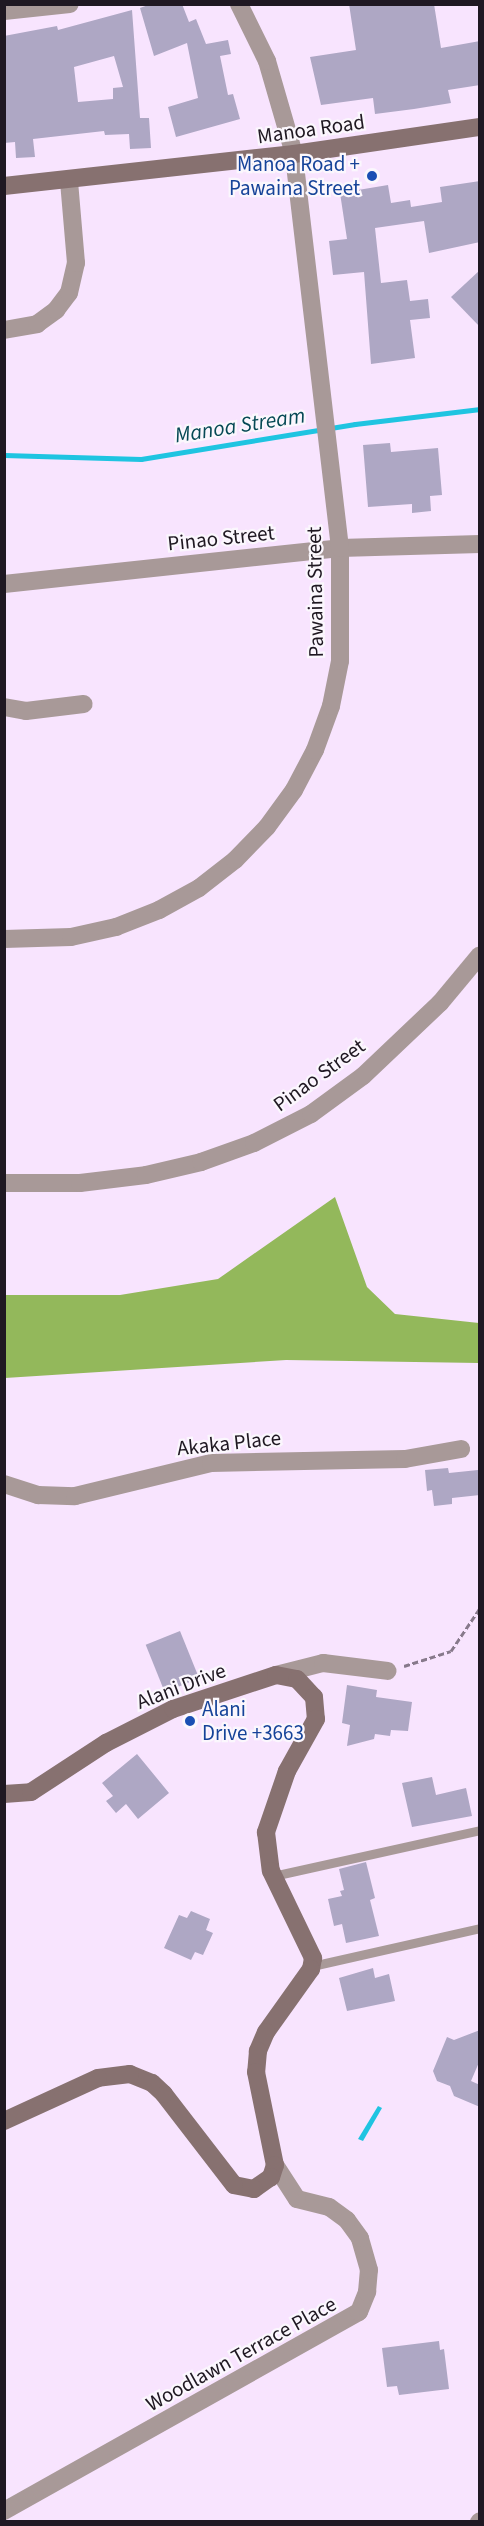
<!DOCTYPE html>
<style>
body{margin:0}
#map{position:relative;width:484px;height:2526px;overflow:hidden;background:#f8e4fe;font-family:"Source Sans 3",sans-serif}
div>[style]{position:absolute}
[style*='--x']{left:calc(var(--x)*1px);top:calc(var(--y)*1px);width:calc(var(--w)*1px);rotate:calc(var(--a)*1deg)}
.forest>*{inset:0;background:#93b85b}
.water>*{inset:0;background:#1fc4e1}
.stream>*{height:5px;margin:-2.5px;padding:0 2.5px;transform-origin:2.5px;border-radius:2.5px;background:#1fc4e1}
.building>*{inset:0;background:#aea7c4;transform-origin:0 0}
.path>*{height:3px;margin-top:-1.5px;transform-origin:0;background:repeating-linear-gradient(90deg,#87798b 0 6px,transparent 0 9px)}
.lane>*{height:9px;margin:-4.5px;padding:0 4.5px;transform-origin:4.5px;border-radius:4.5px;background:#a89998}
.street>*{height:18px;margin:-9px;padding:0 9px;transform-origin:9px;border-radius:9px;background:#a89998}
.secondary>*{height:18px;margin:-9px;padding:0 9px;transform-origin:9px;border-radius:9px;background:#877170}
.dots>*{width:16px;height:16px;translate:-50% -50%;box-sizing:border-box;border:3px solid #fbf7fd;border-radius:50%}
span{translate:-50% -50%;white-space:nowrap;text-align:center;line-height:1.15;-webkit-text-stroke:4.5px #fbf7fd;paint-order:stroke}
.street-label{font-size:21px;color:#1f1822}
.transit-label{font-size:21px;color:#164399}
.right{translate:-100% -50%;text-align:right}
.left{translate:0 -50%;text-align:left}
.water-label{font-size:22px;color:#064955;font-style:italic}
.frame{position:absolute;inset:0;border:6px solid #1f1822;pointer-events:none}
</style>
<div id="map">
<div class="forest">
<div style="clip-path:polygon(335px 1197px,367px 1287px,395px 1314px,479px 1323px,479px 1363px,286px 1360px,5px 1378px,5px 1295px,120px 1295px,218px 1279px)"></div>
</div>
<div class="water">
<div style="clip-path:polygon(378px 2106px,382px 2108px,363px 2141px,358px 2139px)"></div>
</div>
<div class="stream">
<div style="--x:4;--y:455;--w:137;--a:1.7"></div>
<div style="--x:141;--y:459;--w:217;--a:-9.3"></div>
<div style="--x:355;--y:424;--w:126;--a:-6.8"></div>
</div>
<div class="building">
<div style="clip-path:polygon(151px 4px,182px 4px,189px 22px,196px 19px,206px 44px,228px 40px,231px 54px,220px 56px,228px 95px,233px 94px,240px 119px,176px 137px,168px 107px,198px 98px,187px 43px,154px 56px,140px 8px)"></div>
<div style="clip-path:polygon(349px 4px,434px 4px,441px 48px,480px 41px,480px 85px,448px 90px,451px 103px,414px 109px,375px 114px,373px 98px,321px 105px,310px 57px,356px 50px)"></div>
<div style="clip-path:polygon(evenodd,132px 10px,140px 118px,149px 118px,151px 148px,130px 149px,129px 134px,105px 135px,104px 131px,33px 139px,35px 157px,16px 158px,15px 142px,4px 143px,4px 36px,57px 26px,58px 30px,132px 10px,114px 56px,123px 87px,113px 88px,113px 99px,78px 102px,74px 67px,114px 56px)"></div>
<div style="clip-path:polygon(480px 181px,480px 242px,429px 253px,424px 221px,375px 228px,381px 283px,407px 280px,410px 301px,428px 299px,430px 318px,410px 320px,415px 358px,371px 364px,364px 272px,333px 275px,329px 241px,347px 239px,340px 193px,388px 185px,391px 203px,410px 200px,411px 207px,442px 202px,440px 187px)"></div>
<div style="clip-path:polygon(480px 270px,480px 327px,451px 297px)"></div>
<div style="clip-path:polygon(390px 443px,391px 452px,438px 448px,442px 495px,430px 496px,431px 511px,412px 513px,412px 504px,368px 507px,363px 445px)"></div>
<div style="clip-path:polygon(448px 1468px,449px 1473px,478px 1470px,480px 1495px,452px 1498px,452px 1504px,434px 1506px,432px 1490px,427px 1491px,425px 1470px)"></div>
<div style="left:180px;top:1631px;width:51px;height:37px;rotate:68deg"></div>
<div style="clip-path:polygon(347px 1685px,377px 1690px,376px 1697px,412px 1702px,408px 1731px,391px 1730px,390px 1736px,375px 1734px,374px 1739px,347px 1746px,350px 1725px,342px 1723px)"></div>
<div style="clip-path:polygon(137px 1754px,169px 1793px,138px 1819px,126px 1804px,116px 1813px,106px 1801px,113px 1796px,102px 1783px)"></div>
<div style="clip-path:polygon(432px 1777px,436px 1795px,466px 1788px,472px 1816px,412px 1827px,402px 1783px)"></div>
<div style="clip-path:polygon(366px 1862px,375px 1898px,370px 1900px,379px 1936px,346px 1943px,342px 1924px,334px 1926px,328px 1899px,342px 1896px,340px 1891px,344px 1890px,339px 1869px)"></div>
<div style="clip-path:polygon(191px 1911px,210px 1919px,206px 1930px,213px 1933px,203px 1955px,195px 1952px,191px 1960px,164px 1948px,179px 1915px,187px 1918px)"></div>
<div style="clip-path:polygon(373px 1968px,375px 1978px,389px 1974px,395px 2001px,347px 2011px,339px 1978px)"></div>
<div style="clip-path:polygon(480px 2030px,480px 2060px,471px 2081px,480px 2085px,480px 2107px,454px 2096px,450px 2086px,437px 2081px,433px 2071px,447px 2037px,454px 2040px)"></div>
<div style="clip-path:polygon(439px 2341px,440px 2350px,444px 2349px,449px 2389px,399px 2395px,397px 2386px,387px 2387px,382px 2348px)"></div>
</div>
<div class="path">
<div style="--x:404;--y:1666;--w:49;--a:-17.7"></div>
<div style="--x:451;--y:1651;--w:52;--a:-56"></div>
</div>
<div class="lane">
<div style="--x:273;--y:1876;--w:212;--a:-12.5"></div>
<div style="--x:312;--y:1966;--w:172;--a:-12.7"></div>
</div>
<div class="street">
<div style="--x:4;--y:11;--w:66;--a:-6.1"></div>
<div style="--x:4;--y:330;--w:34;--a:-10"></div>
<div style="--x:37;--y:324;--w:24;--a:-36"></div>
<div style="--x:56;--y:310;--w:21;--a:-53"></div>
<div style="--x:69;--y:293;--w:31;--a:-77"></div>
<div style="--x:76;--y:263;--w:82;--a:-94.9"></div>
<div style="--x:4;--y:584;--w:338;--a:-6.1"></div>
<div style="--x:340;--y:548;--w:140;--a:-1.6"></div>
<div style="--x:4;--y:707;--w:22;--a:10"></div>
<div style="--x:26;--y:711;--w:58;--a:-6.9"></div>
<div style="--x:4;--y:939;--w:67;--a:-1.7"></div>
<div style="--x:71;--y:937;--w:46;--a:-12.5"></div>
<div style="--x:116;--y:927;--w:46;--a:-21.6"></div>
<div style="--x:159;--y:910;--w:46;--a:-28.8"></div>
<div style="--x:199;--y:888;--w:46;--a:-37.9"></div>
<div style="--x:235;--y:860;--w:46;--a:-45.9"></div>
<div style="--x:267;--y:827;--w:46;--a:-53.9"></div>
<div style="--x:294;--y:790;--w:45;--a:-62.3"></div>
<div style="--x:315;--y:750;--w:47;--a:-70"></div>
<div style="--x:331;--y:706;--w:46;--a:-78.7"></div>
<div style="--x:340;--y:661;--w:113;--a:-90"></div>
<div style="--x:340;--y:548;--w:397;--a:-96.7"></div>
<div style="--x:294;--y:154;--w:97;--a:-106.2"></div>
<div style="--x:267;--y:61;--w:64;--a:-116.2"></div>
<div style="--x:4;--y:1183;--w:76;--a:0"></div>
<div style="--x:80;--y:1183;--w:66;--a:-6.9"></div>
<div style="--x:146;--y:1175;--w:57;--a:-13.3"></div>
<div style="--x:201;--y:1162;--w:56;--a:-19.7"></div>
<div style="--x:254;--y:1143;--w:64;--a:-27"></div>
<div style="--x:311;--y:1114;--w:64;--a:-36.2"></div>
<div style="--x:363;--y:1076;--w:106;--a:-43.5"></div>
<div style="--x:440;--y:1003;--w:62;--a:-50.2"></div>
<div style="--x:4;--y:1484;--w:36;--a:18"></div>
<div style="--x:38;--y:1495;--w:37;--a:2"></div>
<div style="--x:75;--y:1496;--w:140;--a:-13.6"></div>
<div style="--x:211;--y:1463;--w:194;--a:-1.2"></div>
<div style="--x:405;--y:1459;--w:57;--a:-10.1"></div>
<div style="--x:276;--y:1675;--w:49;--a:-14.3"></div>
<div style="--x:323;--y:1663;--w:65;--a:7"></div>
<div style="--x:4;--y:2511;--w:407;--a:-29.3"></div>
<div style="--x:359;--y:2312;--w:22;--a:-68"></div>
<div style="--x:367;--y:2292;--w:22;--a:-85"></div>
<div style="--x:369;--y:2270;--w:33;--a:-106"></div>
<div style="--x:360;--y:2238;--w:22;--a:-126"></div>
<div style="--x:347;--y:2220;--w:22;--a:-144"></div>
<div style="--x:329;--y:2207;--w:33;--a:-166"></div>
<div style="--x:297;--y:2199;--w:40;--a:-122.9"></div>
<div style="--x:479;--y:2522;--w:1;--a:-45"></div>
</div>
<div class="secondary">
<div style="--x:4;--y:186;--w:292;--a:-6.3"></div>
<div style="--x:294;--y:154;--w:188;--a:-8.3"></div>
<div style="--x:4;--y:1794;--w:27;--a:-4"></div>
<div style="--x:31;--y:1792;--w:90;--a:-33.2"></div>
<div style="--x:106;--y:1743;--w:75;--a:-26.9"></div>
<div style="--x:173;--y:1709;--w:108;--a:-18.3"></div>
<div style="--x:276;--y:1675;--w:21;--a:11"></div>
<div style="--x:297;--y:1679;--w:25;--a:47"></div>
<div style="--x:314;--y:1697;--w:22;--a:85"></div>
<div style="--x:316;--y:1719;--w:60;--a:119.1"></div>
<div style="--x:287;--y:1771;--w:65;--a:109"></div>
<div style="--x:266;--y:1832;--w:39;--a:83"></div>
<div style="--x:271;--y:1871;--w:97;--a:64.2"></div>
<div style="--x:313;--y:1958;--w:11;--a:100"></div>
<div style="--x:311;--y:1969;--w:77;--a:125.5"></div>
<div style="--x:266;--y:2032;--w:21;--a:113"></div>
<div style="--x:258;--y:2051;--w:21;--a:95"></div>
<div style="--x:256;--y:2072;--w:95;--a:78.5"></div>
<div style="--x:275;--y:2165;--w:13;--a:108"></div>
<div style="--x:271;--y:2177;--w:21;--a:145"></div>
<div style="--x:254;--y:2189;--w:20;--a:-169"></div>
<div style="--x:234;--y:2185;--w:115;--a:-127.6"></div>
<div style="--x:164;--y:2094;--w:16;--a:-137"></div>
<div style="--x:152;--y:2083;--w:24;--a:-158"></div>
<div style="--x:130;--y:2074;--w:32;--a:173"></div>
<div style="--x:98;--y:2078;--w:103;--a:155.4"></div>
</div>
<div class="dots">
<div style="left:372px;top:176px;background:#1a4fb4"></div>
<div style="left:190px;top:1721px;background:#1a4fb4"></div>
</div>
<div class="street-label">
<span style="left:311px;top:129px;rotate:-8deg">Manoa Road</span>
<span style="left:221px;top:538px;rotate:-6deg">Pinao Street</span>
<span style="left:315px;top:592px;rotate:-91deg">Pawaina Street</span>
<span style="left:319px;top:1075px;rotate:-36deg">Pinao Street</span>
<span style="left:229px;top:1443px;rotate:-6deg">Akaka Place</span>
<span style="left:181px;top:1686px;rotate:-21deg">Alani Drive</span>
<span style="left:241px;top:2354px;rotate:-29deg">Woodlawn Terrace Place</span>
</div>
<div class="transit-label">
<span class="right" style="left:360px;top:176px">Manoa Road +<br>Pawaina Street</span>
<span class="left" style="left:202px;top:1721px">Alani<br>Drive +3663</span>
</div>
<div class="water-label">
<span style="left:240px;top:426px;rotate:-9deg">Manoa Stream</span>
</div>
<div class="frame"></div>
</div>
